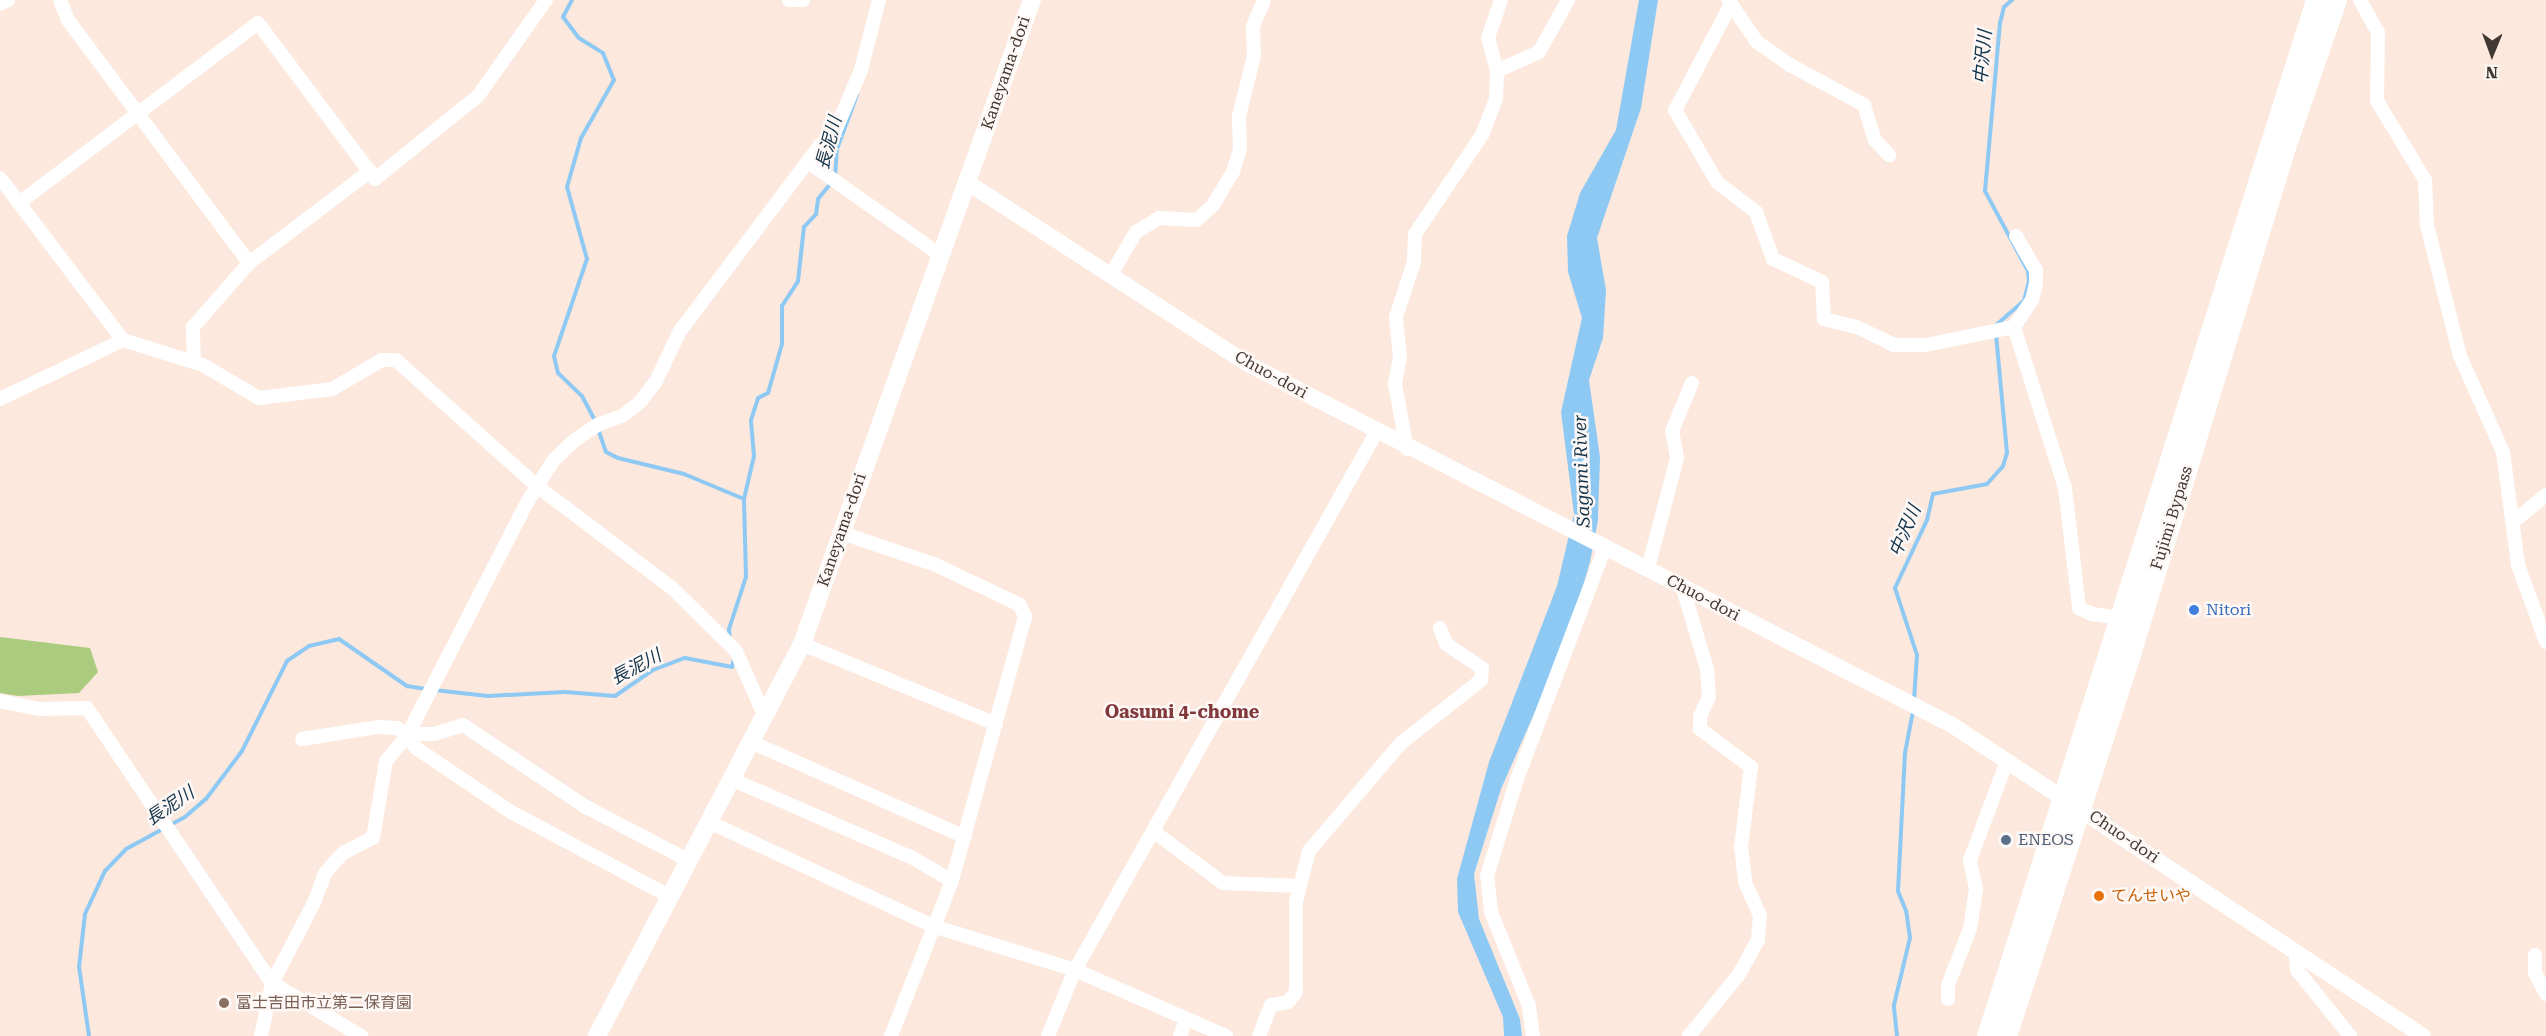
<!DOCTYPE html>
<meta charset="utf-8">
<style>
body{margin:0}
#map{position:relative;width:2546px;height:1036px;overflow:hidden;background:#fce8dd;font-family:"Roboto Serif","Noto Sans JP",serif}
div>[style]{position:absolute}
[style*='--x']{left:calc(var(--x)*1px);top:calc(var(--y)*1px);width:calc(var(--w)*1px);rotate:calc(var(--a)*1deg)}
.forest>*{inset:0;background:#abcb7e}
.water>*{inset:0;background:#8ec9f4}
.stream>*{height:4px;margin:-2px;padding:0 2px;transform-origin:2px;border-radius:2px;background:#8ec9f4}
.minor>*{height:14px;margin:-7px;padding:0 7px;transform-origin:7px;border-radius:7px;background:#fff}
.tertiary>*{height:16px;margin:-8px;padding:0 8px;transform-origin:8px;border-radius:8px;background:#fff}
.secondary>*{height:18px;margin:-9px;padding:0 9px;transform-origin:9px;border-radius:9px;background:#fff}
.trunk>*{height:21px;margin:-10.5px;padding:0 10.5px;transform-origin:10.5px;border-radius:10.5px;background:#fff}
.dots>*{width:16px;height:16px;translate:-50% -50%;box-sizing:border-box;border:3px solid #fdf8f6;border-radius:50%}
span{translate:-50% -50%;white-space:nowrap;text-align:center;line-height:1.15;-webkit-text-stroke:5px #fdf8f6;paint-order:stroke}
.street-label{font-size:16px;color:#423833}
.shop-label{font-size:16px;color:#366cbe}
.left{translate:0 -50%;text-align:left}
.service-label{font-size:16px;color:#4e5e75}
.food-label{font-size:16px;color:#c56008}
.education-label{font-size:16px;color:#785e54}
.water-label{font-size:18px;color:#13344a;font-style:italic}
.neighbourhood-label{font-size:18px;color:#81393c;font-weight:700}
.north{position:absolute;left:2462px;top:24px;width:60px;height:60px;-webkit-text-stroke:4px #fdf8f6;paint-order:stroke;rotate:181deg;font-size:16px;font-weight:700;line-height:24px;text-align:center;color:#423833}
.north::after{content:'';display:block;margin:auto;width:21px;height:27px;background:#423833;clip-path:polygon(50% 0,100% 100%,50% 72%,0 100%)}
</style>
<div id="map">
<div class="forest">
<div style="clip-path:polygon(0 637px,90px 648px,98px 672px,79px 693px,18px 696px,0 693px)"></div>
</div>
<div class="water">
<div style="clip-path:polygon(1639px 0,1658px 0,1641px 108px,1597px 238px,1606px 290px,1603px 338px,1589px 380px,1600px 457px,1598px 520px,1590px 562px,1568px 637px,1501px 789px,1474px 874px,1479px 919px,1520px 1019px,1522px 1036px,1504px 1036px,1503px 1017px,1458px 912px,1457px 879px,1489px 762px,1557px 586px,1574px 514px,1561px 412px,1582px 318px,1568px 272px,1567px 236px,1580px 193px,1616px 130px)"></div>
</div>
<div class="stream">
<div style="--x:572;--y:0;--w:19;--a:118"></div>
<div style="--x:563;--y:17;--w:26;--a:53"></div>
<div style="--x:579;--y:38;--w:28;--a:32"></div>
<div style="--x:603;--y:53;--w:29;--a:68"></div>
<div style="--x:614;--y:80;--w:67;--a:119.6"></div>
<div style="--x:581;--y:138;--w:51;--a:105.9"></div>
<div style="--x:567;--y:187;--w:75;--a:74.5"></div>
<div style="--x:587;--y:259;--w:102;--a:108.8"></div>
<div style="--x:554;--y:356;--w:17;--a:77"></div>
<div style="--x:558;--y:373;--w:33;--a:44"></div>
<div style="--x:582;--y:396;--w:30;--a:62"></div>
<div style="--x:835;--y:177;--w:28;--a:-86"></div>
<div style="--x:837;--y:149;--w:58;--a:-69.7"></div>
<div style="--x:1995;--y:326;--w:38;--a:-41"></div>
<div style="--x:2024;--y:301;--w:21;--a:-76"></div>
<div style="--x:2029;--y:281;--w:10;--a:-96"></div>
<div style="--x:2028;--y:271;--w:91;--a:-118.3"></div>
<div style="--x:1985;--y:191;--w:169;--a:-84.9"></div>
<div style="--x:2000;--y:23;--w:16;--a:-76"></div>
<div style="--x:2004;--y:7;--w:11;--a:-41"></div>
<div style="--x:598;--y:429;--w:24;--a:71"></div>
<div style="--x:606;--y:452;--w:13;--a:27"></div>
<div style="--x:618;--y:458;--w:68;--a:13.6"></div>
<div style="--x:684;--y:474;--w:65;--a:22.6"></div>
<div style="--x:730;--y:639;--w:10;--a:-96"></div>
<div style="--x:729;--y:629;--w:55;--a:-71.9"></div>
<div style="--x:746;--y:577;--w:78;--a:-91.5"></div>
<div style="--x:744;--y:499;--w:44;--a:-76.9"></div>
<div style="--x:754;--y:456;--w:36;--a:-95"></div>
<div style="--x:751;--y:420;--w:23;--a:-72"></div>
<div style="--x:758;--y:398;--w:11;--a:-27"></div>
<div style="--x:768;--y:393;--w:51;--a:-74.1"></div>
<div style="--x:782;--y:344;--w:38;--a:-90"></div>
<div style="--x:782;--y:306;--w:30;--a:-57"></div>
<div style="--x:798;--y:281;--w:54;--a:-83.7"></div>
<div style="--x:804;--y:227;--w:18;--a:-47"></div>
<div style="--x:816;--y:214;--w:15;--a:-82"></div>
<div style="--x:818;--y:199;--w:21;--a:-51"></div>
<div style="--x:434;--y:690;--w:54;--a:6.3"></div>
<div style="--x:488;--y:696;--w:77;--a:-3"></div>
<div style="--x:565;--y:692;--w:50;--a:4.6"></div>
<div style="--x:615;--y:696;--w:46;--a:-34.4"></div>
<div style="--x:653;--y:670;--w:34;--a:-21"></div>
<div style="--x:685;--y:658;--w:48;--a:10.8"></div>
<div style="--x:732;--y:667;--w:9;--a:-77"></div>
<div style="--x:1914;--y:700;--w:45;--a:-86.2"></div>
<div style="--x:1917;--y:655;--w:71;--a:-108.2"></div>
<div style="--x:1895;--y:588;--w:75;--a:-64.8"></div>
<div style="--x:1927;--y:520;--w:27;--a:-77"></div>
<div style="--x:1933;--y:494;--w:55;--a:-10.5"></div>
<div style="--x:1987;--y:484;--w:24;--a:-48"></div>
<div style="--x:2003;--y:466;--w:14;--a:-73"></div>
<div style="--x:2007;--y:453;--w:120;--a:-95.3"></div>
<div style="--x:89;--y:1036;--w:70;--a:-98.2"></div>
<div style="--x:79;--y:967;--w:53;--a:-83.5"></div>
<div style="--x:85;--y:914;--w:47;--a:-65.1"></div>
<div style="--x:105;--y:871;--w:30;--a:-46"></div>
<div style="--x:126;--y:849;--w:67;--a:-28.5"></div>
<div style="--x:185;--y:817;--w:28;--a:-41"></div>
<div style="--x:206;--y:799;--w:60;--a:-53.1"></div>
<div style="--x:242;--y:751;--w:101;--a:-63.4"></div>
<div style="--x:287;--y:661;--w:27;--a:-34"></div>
<div style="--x:309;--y:646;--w:31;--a:-13"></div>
<div style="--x:339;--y:639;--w:83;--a:34.7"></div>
<div style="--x:407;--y:686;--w:20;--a:9"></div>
<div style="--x:1897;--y:1036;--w:31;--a:-96"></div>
<div style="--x:1894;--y:1005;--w:69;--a:-76.6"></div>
<div style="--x:1910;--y:938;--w:27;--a:-98"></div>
<div style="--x:1906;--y:911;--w:22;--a:-112"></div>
<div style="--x:1898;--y:891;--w:138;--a:-87.1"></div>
<div style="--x:1905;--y:753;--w:43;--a:-79.2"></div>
</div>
<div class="minor">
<div style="--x:60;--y:0;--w:22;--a:68"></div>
<div style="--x:68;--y:20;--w:303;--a:53.3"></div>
<div style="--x:789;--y:0;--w:14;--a:0"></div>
<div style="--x:1728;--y:0;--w:5;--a:53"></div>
<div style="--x:1731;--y:4;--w:120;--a:117.8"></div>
<div style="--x:1675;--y:110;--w:83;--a:59.7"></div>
<div style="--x:1717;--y:182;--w:49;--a:37.6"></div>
<div style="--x:1756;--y:212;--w:50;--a:70.1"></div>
<div style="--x:1773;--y:259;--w:54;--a:25.1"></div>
<div style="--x:1822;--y:282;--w:37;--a:87"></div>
<div style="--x:1824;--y:319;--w:34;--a:14"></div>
<div style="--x:1857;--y:327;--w:41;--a:25.9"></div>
<div style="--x:1894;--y:345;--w:32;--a:0"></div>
<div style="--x:1926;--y:345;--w:90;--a:-11.6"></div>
<div style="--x:2360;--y:0;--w:37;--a:61"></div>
<div style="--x:2378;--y:32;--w:69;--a:90.8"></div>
<div style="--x:2377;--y:101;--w:92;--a:58.7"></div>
<div style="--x:2425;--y:180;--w:45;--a:87.5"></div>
<div style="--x:2427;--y:225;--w:135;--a:75.9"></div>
<div style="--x:2460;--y:356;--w:105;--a:65.9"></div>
<div style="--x:2503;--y:452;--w:114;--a:82.4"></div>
<div style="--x:2518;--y:565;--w:82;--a:70"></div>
<div style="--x:0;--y:4;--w:9;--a:-27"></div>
<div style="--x:1731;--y:4;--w:46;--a:55.6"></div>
<div style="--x:1757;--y:42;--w:40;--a:34.9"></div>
<div style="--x:1790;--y:65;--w:84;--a:28.4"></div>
<div style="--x:1864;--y:105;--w:37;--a:73"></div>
<div style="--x:1875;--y:140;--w:21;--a:47"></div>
<div style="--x:1497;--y:71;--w:46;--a:-24.3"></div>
<div style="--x:1539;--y:52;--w:60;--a:-60.9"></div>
<div style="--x:808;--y:162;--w:160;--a:35.1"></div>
<div style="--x:0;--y:178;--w:203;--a:52.8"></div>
<div style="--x:19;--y:203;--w:299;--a:-37"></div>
<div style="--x:258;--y:23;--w:195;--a:53.1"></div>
<div style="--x:375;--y:179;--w:132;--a:-38.9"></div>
<div style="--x:478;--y:96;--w:118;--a:-54.7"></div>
<div style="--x:2016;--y:236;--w:39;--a:60"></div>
<div style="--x:2036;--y:270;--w:13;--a:90"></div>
<div style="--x:2036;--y:283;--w:17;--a:103"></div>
<div style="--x:2032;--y:300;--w:32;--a:124"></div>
<div style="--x:2014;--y:327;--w:169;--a:72.4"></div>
<div style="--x:2065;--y:488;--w:121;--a:83.3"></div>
<div style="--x:2079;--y:608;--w:14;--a:25"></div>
<div style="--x:2092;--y:614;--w:29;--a:8"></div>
<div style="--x:1112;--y:273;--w:48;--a:-59.7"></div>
<div style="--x:1136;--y:232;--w:27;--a:-31"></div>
<div style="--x:1159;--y:218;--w:38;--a:3"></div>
<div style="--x:1197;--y:220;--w:22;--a:-43"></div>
<div style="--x:1213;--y:205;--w:39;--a:-59"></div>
<div style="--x:1233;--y:172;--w:24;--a:-73"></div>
<div style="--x:1240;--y:149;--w:33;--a:-92"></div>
<div style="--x:1239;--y:116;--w:62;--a:-76"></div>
<div style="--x:1254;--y:56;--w:30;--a:-92"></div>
<div style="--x:1253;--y:26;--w:28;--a:-67"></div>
<div style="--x:194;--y:361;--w:34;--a:-92"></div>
<div style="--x:193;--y:327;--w:85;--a:-48.8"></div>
<div style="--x:249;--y:263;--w:152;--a:-37.2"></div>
<div style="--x:0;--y:399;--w:136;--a:-25.6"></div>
<div style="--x:123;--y:340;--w:84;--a:17.4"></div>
<div style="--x:203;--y:365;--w:65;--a:30.5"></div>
<div style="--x:259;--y:398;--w:74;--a:-7"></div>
<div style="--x:332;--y:389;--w:58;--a:-30.1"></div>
<div style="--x:382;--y:360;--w:14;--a:0"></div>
<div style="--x:396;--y:360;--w:189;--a:41.8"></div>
<div style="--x:537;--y:486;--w:169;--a:37.1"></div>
<div style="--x:672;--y:588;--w:90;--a:44.5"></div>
<div style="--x:736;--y:651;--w:72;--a:66.3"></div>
<div style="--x:1407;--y:449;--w:66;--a:-100.5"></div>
<div style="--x:1395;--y:384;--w:28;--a:-80"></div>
<div style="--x:1400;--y:356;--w:39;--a:-96"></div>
<div style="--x:1396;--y:317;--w:58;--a:-71.9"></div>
<div style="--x:1414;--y:262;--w:28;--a:-88"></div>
<div style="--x:1415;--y:234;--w:120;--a:-55.9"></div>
<div style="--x:1482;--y:135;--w:40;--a:-69"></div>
<div style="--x:1496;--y:98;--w:27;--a:-88"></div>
<div style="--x:1497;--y:71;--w:34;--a:-105"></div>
<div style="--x:1488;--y:38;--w:40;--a:-71.1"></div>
<div style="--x:2513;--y:522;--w:43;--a:-39.3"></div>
<div style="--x:842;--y:533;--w:99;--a:18.8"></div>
<div style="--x:936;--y:565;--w:93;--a:25.5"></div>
<div style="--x:1020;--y:605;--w:13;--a:67"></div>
<div style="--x:1025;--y:617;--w:274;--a:105.5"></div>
<div style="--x:952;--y:881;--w:167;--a:111.5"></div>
<div style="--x:1648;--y:568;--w:114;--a:-75.2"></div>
<div style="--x:1677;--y:458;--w:27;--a:-100"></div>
<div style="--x:1672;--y:431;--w:52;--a:-67.4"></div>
<div style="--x:1683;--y:589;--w:84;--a:73.3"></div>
<div style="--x:1707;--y:669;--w:28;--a:86"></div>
<div style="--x:1709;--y:697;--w:21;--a:115"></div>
<div style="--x:1700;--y:716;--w:13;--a:90"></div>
<div style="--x:1700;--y:729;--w:64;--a:36.7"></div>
<div style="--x:1751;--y:767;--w:81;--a:97.1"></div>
<div style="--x:1741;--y:847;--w:35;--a:83"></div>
<div style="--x:1745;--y:882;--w:36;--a:66"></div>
<div style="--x:1760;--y:915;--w:25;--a:95"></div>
<div style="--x:1758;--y:940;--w:38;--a:119"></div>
<div style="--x:1740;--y:973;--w:81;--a:129"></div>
<div style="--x:802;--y:644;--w:210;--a:22.4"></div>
<div style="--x:0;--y:701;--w:41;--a:11.3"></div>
<div style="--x:40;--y:709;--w:47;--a:-1.2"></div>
<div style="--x:87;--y:708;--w:331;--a:56.1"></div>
<div style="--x:272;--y:983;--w:104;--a:30.8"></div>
<div style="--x:407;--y:736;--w:15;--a:53"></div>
<div style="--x:416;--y:748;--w:115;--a:34"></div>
<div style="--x:511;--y:812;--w:179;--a:28"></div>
<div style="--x:302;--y:739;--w:78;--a:-8.9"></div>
<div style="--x:379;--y:727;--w:18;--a:3"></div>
<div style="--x:397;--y:728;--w:12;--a:31"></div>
<div style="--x:407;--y:734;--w:27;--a:0"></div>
<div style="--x:434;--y:734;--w:30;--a:-17"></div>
<div style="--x:463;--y:725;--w:148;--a:33.7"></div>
<div style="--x:586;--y:807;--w:115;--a:27.5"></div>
<div style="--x:751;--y:742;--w:234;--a:23.9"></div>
<div style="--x:731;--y:779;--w:198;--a:23.5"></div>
<div style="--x:913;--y:858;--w:45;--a:30.5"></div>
<div style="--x:709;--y:822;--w:247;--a:24.9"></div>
<div style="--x:933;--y:926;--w:149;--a:17.2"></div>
<div style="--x:1075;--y:970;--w:165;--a:23.6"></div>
<div style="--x:1153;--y:831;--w:87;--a:36.6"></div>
<div style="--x:1223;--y:883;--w:77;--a:2.2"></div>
<div style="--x:2296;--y:952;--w:18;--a:87"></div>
<div style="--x:2297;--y:970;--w:85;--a:51.2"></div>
<div style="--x:2535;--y:955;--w:18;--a:90"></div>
<div style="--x:2535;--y:973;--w:24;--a:62"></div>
<div style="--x:1948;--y:999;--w:14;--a:-90"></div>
<div style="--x:1948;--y:985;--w:60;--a:-68.6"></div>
<div style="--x:1970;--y:929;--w:40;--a:-81.5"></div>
<div style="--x:1976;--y:889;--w:30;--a:-102"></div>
<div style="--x:1970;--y:860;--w:106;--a:-69.5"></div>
<div style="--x:261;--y:1036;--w:54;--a:-78.3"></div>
<div style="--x:272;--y:983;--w:88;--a:-62.3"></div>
<div style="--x:313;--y:905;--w:34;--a:-69"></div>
<div style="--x:325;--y:873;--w:27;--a:-48"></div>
<div style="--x:343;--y:853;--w:34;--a:-27"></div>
<div style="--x:373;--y:838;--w:78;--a:-80.4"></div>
<div style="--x:386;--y:761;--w:33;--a:-50"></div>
<div style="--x:407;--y:736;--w:264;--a:-62.8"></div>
<div style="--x:528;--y:501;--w:47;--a:-58"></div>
<div style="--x:553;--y:461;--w:30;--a:-44"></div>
<div style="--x:575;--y:440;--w:27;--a:-34"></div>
<div style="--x:597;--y:425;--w:27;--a:-20"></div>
<div style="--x:622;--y:416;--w:24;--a:-38"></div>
<div style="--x:641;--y:401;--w:25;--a:-53"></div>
<div style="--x:656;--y:381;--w:55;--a:-64.4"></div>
<div style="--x:680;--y:331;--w:233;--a:-53"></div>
<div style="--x:820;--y:145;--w:16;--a:-35"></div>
<div style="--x:833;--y:136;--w:72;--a:-67"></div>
<div style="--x:861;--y:70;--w:72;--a:-75.6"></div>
<div style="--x:1048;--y:1036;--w:71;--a:-67.8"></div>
<div style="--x:1075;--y:970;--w:616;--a:-60.73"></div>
<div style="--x:1180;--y:1036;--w:17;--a:-69"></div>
<div style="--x:1259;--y:1036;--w:33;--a:-69"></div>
<div style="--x:1271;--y:1005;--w:17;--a:-10"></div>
<div style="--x:1288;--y:1002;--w:13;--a:-51"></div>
<div style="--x:1296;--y:992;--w:91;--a:-90"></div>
<div style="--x:1296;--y:901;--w:52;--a:-75.4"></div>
<div style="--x:1309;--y:851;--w:140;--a:-49.6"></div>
<div style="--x:1400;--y:744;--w:103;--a:-38.3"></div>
<div style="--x:1481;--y:680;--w:12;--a:-85"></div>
<div style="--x:1482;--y:668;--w:43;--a:-146.3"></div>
<div style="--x:1446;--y:644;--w:17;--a:-111"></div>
<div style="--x:1533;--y:1036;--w:30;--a:-98"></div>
<div style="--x:1529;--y:1006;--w:101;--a:-112"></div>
<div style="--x:1491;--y:912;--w:36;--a:-96"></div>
<div style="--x:1487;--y:876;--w:102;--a:-72.8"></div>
<div style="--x:1517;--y:779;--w:248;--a:-69.2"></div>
</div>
<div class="tertiary">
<div style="--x:968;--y:183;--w:331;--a:32.9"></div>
<div style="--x:1246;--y:363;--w:793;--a:27.15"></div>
<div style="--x:1952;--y:725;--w:564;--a:33.44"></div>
</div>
<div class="secondary">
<div style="--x:597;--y:1036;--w:442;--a:-62.4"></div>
<div style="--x:802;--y:644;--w:684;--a:-70.35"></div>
</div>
<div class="trunk">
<div style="--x:1987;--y:1036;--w:1087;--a:-72.38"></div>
<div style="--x:2006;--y:1036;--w:402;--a:-72"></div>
<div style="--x:2130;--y:654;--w:530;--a:-73"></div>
<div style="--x:2285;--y:147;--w:156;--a:-70.9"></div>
</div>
<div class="dots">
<div style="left:2194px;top:610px;background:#3f7fe0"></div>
<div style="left:2006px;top:840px;background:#5c6f8a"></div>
<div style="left:2099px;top:896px;background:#e8710a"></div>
<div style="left:224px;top:1003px;background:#8d6e63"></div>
</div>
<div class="street-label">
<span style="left:1006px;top:73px;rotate:-71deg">Kaneyama-dori</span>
<span style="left:1271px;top:375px;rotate:29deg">Chuo-dori</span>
<span style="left:2172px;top:518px;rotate:-73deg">Fujimi Bypass</span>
<span style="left:842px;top:530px;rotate:-71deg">Kaneyama-dori</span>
<span style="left:1703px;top:598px;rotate:28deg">Chuo-dori</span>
<span style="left:2124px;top:837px;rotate:34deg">Chuo-dori</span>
</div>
<div class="shop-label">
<span class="left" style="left:2206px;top:610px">Nitori</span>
</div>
<div class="service-label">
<span class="left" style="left:2018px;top:840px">ENEOS</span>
</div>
<div class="food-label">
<span class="left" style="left:2111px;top:896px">てんせいや</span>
</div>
<div class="education-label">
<span class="left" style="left:236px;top:1003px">富士吉田市立第二保育園</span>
</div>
<div class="water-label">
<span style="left:1983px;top:57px;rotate:-85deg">中沢川</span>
<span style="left:829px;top:143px;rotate:-75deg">長泥川</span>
<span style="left:1582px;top:471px;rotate:-92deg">Sagami River</span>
<span style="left:1905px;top:531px;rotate:-67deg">中沢川</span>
<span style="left:636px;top:667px;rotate:-28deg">長泥川</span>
<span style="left:170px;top:806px;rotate:-34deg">長泥川</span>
</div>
<div class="neighbourhood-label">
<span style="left:1182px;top:712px">Oasumi 4-chome</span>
</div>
<div class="north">N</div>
</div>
